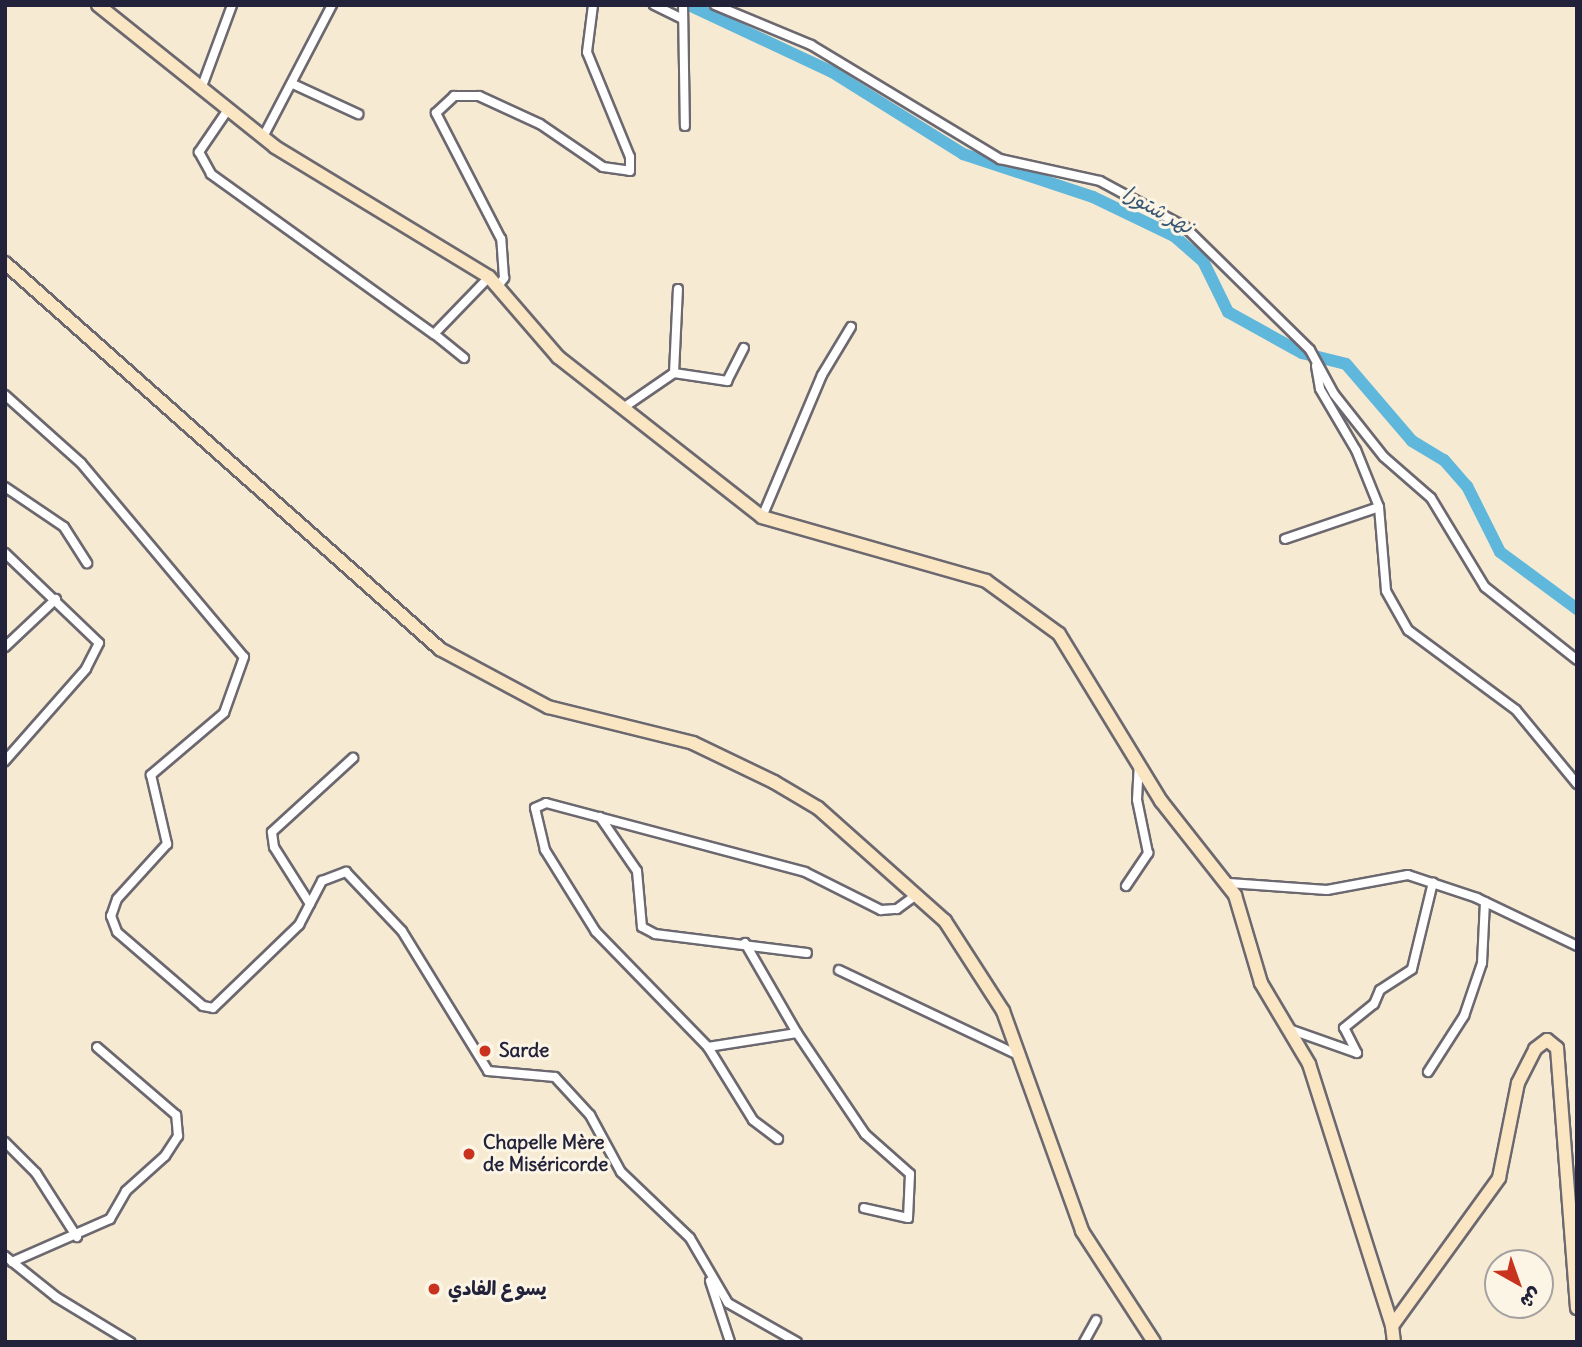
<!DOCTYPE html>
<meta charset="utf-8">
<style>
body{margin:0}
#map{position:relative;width:1582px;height:1347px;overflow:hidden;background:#f6ead2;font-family:Delius,"Playpen Sans Arabic",sans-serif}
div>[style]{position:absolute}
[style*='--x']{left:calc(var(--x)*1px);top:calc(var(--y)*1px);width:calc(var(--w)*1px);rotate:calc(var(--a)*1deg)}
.river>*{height:12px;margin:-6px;padding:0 6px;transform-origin:6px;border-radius:6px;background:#5fb7dc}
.roads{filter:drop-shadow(2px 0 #6c6870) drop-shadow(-2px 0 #6c6870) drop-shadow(0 2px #6c6870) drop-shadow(0 -2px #6c6870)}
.street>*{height:8px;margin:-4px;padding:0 4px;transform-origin:4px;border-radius:4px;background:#fff}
.secondary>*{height:12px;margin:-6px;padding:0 6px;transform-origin:6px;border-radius:6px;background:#fbe6c4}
.dots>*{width:19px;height:19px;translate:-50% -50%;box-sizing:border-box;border:4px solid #fcf5e5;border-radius:50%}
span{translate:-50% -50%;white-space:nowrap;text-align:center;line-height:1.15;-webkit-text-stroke:6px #fcf5e5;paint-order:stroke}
.poi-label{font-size:19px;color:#22223b;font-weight:700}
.left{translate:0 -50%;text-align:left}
.water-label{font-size:21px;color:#375673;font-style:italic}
.frame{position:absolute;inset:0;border:7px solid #22223b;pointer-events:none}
.north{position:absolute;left:1484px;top:1249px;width:70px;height:70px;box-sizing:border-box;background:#fcf5e5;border:2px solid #a5a1a1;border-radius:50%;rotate:140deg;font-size:19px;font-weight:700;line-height:28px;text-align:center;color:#22223b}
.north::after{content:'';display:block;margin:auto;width:24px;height:32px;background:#c8321e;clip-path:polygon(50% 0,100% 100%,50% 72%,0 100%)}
</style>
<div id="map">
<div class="river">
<div style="--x:689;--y:5;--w:158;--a:25.1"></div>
<div style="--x:832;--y:72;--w:155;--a:32"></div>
<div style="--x:963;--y:154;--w:137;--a:18.3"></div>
<div style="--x:1093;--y:197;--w:90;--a:25.7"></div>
<div style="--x:1174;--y:236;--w:38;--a:41"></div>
<div style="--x:1203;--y:261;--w:57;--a:63.9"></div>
<div style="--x:1228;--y:312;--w:85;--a:29"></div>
<div style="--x:1302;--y:353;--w:45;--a:14"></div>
<div style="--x:1346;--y:364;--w:101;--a:49.4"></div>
<div style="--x:1412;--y:441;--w:37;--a:31"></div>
<div style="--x:1444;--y:460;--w:35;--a:49"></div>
<div style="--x:1467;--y:486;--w:74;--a:63.4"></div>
<div style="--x:1500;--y:552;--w:96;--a:36.5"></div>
</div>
<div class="roads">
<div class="street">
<div style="--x:654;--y:5;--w:30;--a:26"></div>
<div style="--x:683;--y:5;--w:121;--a:89.1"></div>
<div style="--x:715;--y:5;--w:104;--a:22.6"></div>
<div style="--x:811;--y:45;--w:221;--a:31.1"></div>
<div style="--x:1000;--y:159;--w:102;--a:12.4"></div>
<div style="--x:1100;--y:181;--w:97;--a:28.4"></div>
<div style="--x:1185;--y:227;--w:175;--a:44.5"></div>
<div style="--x:1310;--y:350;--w:50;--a:61.4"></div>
<div style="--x:1334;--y:394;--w:80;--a:51.6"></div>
<div style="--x:1384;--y:457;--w:62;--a:41.1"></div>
<div style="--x:1431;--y:498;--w:104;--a:58.8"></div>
<div style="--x:1485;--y:587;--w:117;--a:38.4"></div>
<div style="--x:293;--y:84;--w:72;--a:24.8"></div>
<div style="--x:201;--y:89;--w:90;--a:-69.7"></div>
<div style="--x:227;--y:111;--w:50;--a:124.3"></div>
<div style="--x:199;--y:152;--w:25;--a:61"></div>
<div style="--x:211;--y:174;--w:274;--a:35.7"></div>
<div style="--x:263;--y:137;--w:149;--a:-62.4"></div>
<div style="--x:499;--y:285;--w:9;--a:-54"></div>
<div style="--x:504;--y:278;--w:39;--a:-94"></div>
<div style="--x:501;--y:239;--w:142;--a:-117.3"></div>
<div style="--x:436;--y:113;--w:25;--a:-43"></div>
<div style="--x:454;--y:96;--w:25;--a:0"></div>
<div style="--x:479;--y:96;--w:67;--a:24.7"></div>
<div style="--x:540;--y:124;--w:76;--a:34.3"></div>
<div style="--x:603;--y:167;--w:27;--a:8"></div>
<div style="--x:630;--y:171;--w:14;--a:-90"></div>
<div style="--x:630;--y:157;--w:113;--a:-112.3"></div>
<div style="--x:587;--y:52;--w:47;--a:-82.7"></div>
<div style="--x:464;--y:358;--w:38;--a:-141"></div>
<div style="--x:434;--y:334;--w:79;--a:-46"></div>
<div style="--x:1316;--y:366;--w:23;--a:80"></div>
<div style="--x:1320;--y:389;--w:71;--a:59.5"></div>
<div style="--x:1356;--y:450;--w:61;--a:68"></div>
<div style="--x:674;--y:373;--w:54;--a:8.6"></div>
<div style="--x:727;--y:381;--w:37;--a:-63"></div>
<div style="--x:5;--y:395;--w:102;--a:41.8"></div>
<div style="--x:81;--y:463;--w:253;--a:50"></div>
<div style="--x:244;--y:657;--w:59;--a:109.7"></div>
<div style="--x:224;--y:713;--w:96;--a:139.7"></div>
<div style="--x:151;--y:775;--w:71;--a:76.9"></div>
<div style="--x:167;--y:844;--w:74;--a:132.3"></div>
<div style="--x:117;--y:899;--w:18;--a:109"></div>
<div style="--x:111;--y:916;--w:17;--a:69"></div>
<div style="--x:117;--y:932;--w:113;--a:40.7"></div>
<div style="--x:203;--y:1006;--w:10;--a:11"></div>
<div style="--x:213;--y:1008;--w:120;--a:-44"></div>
<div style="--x:299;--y:925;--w:50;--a:-62.4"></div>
<div style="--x:322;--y:881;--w:26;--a:-21"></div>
<div style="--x:346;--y:872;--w:81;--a:46.5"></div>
<div style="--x:402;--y:931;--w:164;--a:58.4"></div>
<div style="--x:488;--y:1071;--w:67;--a:5.1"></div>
<div style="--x:555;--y:1077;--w:52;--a:47.4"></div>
<div style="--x:590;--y:1115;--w:65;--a:61.5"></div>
<div style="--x:621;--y:1172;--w:95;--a:43.7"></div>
<div style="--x:690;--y:1238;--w:75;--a:59.7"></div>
<div style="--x:728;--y:1303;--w:79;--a:29.5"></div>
<div style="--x:623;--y:408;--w:62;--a:-34.5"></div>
<div style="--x:674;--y:373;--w:84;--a:-87.3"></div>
<div style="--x:5;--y:487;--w:71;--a:34.1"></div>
<div style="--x:64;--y:527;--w:43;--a:57.4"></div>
<div style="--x:762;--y:517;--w:154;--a:-67.1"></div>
<div style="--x:822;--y:375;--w:56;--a:-58.9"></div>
<div style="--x:1285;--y:539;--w:99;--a:-18.8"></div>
<div style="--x:1379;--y:507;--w:84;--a:85.2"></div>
<div style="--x:1386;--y:591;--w:45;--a:60.6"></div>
<div style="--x:1408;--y:630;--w:134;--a:36.5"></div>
<div style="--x:1516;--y:710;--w:96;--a:50.5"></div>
<div style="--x:5;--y:553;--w:130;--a:43.8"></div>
<div style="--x:99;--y:643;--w:29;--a:117"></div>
<div style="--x:86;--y:669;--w:123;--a:131.4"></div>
<div style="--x:5;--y:647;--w:70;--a:-43.3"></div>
<div style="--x:600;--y:817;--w:65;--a:55.6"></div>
<div style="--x:637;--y:871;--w:56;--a:84.9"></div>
<div style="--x:642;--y:927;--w:15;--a:28"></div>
<div style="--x:655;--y:934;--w:153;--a:7.1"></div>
<div style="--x:1229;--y:883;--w:98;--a:4.1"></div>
<div style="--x:1327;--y:890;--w:82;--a:-10.5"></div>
<div style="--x:1408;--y:875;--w:73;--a:18.4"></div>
<div style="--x:1477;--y:898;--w:111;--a:25.6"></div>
<div style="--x:1126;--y:886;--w:40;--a:-56"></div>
<div style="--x:1148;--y:853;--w:54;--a:-101.7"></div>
<div style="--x:1137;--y:800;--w:35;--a:-87"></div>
<div style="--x:310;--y:904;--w:67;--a:-122.3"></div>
<div style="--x:274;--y:847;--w:15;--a:-98"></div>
<div style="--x:272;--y:832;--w:110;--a:-42.4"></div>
<div style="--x:745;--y:943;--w:104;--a:60"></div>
<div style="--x:839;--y:970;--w:200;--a:25.4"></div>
<div style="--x:1289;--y:1029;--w:72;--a:19.4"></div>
<div style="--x:1357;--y:1053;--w:28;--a:-117"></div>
<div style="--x:1344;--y:1028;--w:38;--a:-39"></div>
<div style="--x:1374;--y:1004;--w:15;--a:-67"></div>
<div style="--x:1380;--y:990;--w:38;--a:-33"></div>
<div style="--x:1412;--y:969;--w:89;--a:-76.4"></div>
<div style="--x:708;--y:1047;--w:90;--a:-8.9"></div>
<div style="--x:797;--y:1033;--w:122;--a:56"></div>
<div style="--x:865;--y:1134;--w:60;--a:41.6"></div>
<div style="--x:910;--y:1174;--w:44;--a:92.6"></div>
<div style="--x:908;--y:1218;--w:45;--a:-167.2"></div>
<div style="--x:1428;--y:1072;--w:67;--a:-57.3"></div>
<div style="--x:1464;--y:1016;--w:56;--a:-71.2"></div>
<div style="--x:1482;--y:963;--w:61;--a:-87.2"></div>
<div style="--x:778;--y:1139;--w:31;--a:-143"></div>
<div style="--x:753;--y:1120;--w:86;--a:-121.7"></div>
<div style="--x:708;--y:1047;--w:161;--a:-134.2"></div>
<div style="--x:596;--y:932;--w:97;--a:-121.9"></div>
<div style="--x:545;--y:850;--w:43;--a:-103.4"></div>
<div style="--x:535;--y:808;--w:12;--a:-24"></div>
<div style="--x:546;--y:803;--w:268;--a:14.9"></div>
<div style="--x:805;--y:872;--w:85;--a:26.6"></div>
<div style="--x:881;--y:910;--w:16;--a:-4"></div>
<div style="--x:897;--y:909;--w:22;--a:-36"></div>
<div style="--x:5;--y:1142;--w:44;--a:45"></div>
<div style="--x:36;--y:1173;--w:76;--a:57.4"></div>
<div style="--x:5;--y:1256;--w:65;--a:38.8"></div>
<div style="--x:56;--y:1297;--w:87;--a:31.3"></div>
<div style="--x:12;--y:1262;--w:107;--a:-23.7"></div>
<div style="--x:110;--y:1219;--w:32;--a:-60"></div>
<div style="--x:126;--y:1191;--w:52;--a:-41.9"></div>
<div style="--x:165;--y:1156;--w:24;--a:-57"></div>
<div style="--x:178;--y:1136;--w:21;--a:-95"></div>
<div style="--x:176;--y:1115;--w:104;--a:-139.3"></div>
<div style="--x:710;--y:1281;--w:64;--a:71.8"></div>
<div style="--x:1084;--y:1342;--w:25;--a:-61"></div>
</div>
<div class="secondary">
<div style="--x:98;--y:5;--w:227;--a:38.7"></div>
<div style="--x:275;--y:147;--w:250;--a:31.3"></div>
<div style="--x:489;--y:277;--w:106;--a:49.2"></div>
<div style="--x:558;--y:357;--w:259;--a:38.1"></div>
<div style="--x:762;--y:517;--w:233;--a:15.9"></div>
<div style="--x:986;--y:581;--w:90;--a:36"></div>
<div style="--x:1059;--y:634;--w:196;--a:58.6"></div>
<div style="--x:1161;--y:801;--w:120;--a:51.8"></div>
<div style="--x:1235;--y:895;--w:92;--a:73.5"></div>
<div style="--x:1261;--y:983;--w:94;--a:59.3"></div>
<div style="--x:1309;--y:1064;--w:275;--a:72.4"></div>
<div style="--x:1392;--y:1326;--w:183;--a:-54.1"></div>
<div style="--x:1499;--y:1178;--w:97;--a:-78.7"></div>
<div style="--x:1518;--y:1083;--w:38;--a:-63"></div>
<div style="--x:1535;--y:1049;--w:15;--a:-37"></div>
<div style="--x:1547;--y:1040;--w:13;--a:39"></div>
<div style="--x:1557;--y:1048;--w:261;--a:85.6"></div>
<div style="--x:5;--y:263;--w:582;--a:41.58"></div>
<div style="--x:440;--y:649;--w:123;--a:28.2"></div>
<div style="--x:548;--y:707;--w:149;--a:13.9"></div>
<div style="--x:693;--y:743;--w:90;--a:25.7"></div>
<div style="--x:774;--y:782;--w:51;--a:30.6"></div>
<div style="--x:818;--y:808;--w:170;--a:41.7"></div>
<div style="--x:945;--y:921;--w:107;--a:57.2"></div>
<div style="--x:1003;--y:1011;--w:234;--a:70.2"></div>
<div style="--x:1082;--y:1231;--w:132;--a:57"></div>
<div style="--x:1392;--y:1326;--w:16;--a:83"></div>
</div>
</div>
<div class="dots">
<div style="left:485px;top:1051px;background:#c8321e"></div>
<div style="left:469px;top:1154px;background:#c8321e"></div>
<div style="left:434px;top:1289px;background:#c8321e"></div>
</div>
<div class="poi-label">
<span class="left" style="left:499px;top:1051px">Sarde</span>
<span class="left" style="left:483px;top:1154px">Chapelle Mère<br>de Miséricorde</span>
<span class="left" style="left:448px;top:1289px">يسوع الفادي</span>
</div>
<div class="water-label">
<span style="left:1158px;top:210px;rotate:29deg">نهر شتورا</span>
</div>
<div class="frame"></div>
<div class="north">ش</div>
</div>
